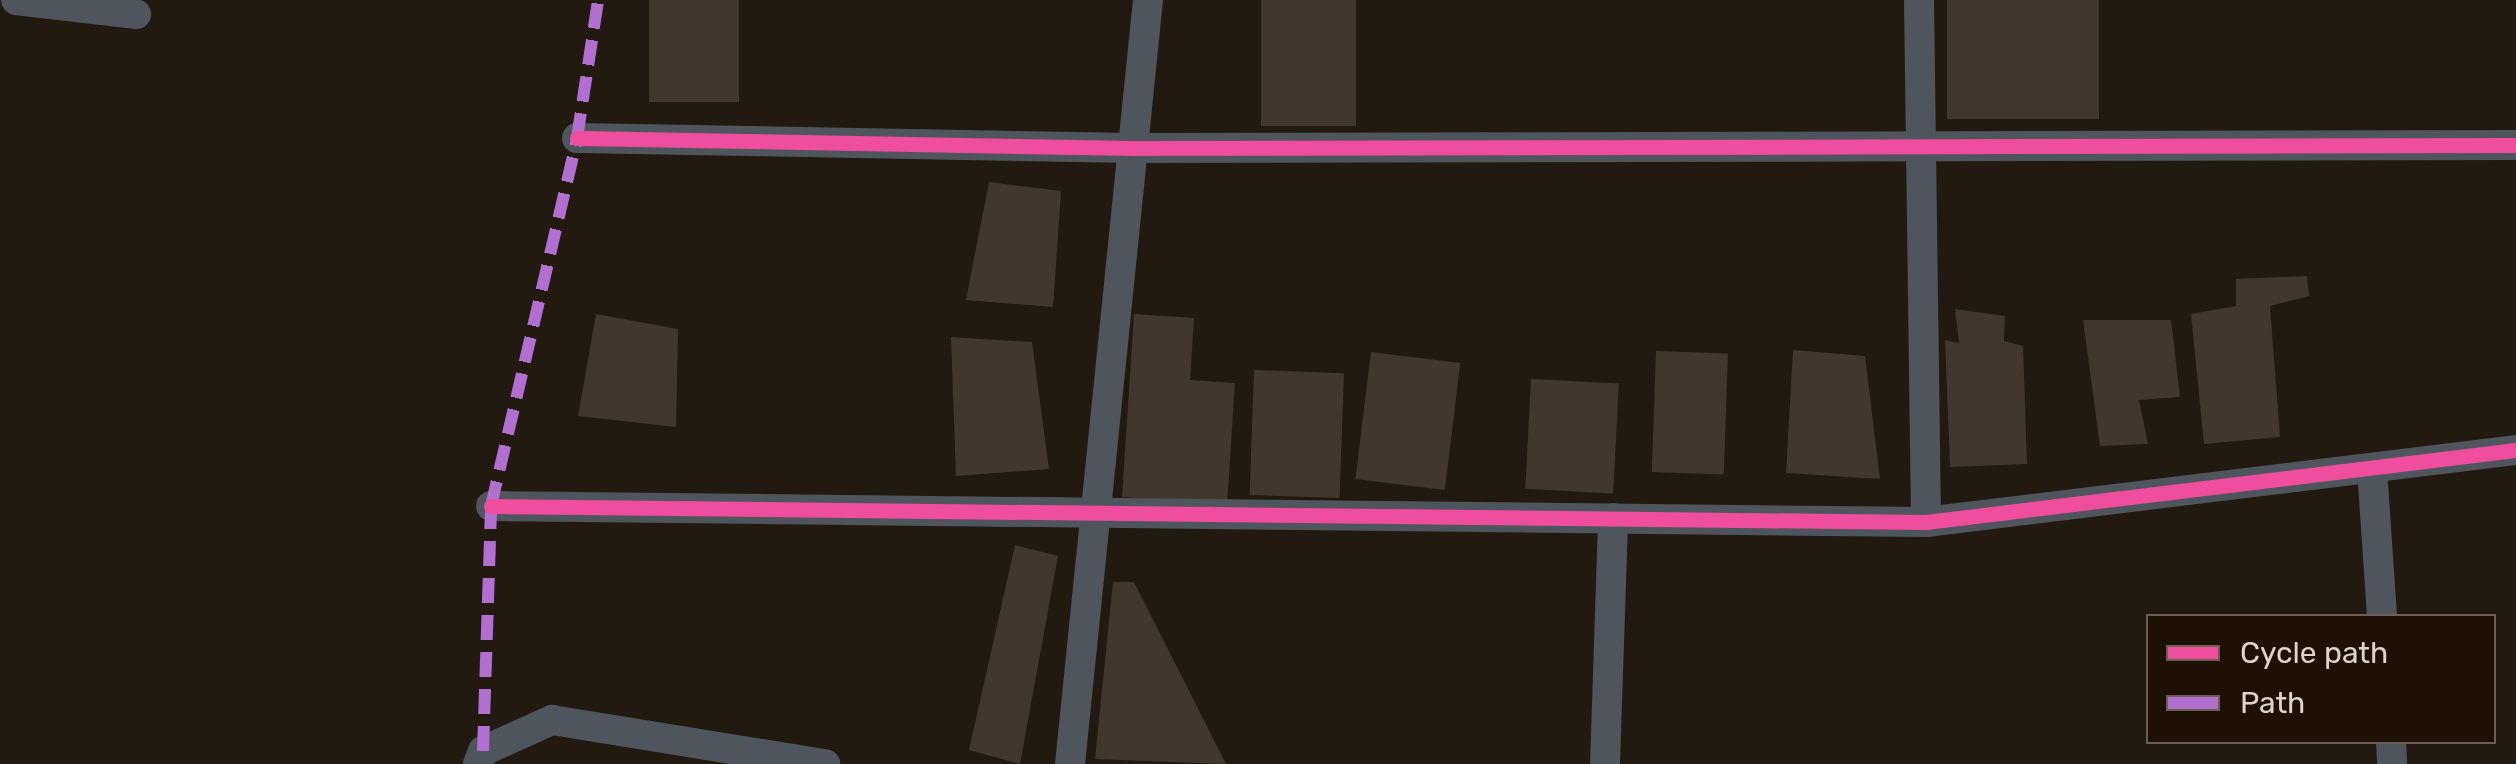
<!DOCTYPE html>
<style>
body{margin:0}
#map{position:relative;width:2516px;height:764px;overflow:hidden;background:#221911;font-family:Rubik,sans-serif}
div>[style]{position:absolute}
[style*='--x']{left:calc(var(--x)*1px);top:calc(var(--y)*1px);width:calc(var(--w)*1px);rotate:calc(var(--a)*1deg)}
.building>*{inset:0;background:#42372d;transform-origin:0 0}
.street>*{height:30px;margin:-15px;padding:0 15px;transform-origin:15px;border-radius:15px;background:#4f555d}
.quiet>*{height:12px;margin-top:-6px;transform-origin:0;background:repeating-linear-gradient(90deg,#b36fd0 0 25px,transparent 0 37px)}
.cycleway>*{height:15px;margin:-7.5px;padding:0 7.5px;transform-origin:7.5px;border-radius:7.5px;background:#ef4d9e}
span{translate:-50% -50%;white-space:nowrap;text-align:center;line-height:1.15;-webkit-text-stroke:8px #1e1004;paint-order:stroke}
.legend{position:absolute;left:2146px;top:614px;width:350px;height:130px;box-sizing:border-box;background:#1e1004;border:2px solid #6b5e54;margin:0;padding:12px 18px;list-style:none;font-size:30px;color:#ded4cb}
.legend li{display:flex;align-items:center;gap:20px;height:50px}
.legend b{width:50px;border:2px solid #6b5e54}
</style>
<div id="map">
<div class="building">
<div style="left:649px;top:0;width:90px;height:102px"></div>
<div style="left:1261px;top:0;width:95px;height:126px"></div>
<div style="left:1947px;top:0;width:152px;height:119px"></div>
<div style="clip-path:polygon(989px 182px,1061px 191px,1053px 307px,966px 300px)"></div>
<div style="clip-path:polygon(2307px 276px,2309px 296px,2270px 306px,2280px 437px,2204px 444px,2191px 314px,2236px 306px,2236px 279px)"></div>
<div style="clip-path:polygon(1955px 309px,2005px 316px,2004px 341px,2023px 346px,2027px 464px,1950px 467px,1945px 340px,1959px 343px)"></div>
<div style="clip-path:polygon(596px 314px,678px 329px,676px 427px,578px 416px)"></div>
<div style="clip-path:polygon(1134px 314px,1194px 318px,1190px 380px,1235px 383px,1227px 504px,1122px 497px)"></div>
<div style="clip-path:polygon(2083px 320px,2171px 320px,2180px 397px,2139px 400px,2148px 444px,2100px 446px)"></div>
<div style="clip-path:polygon(951px 337px,1032px 342px,1049px 469px,956px 476px)"></div>
<div style="clip-path:polygon(1793px 350px,1865px 356px,1880px 479px,1786px 473px)"></div>
<div style="left:1656px;top:351px;width:72px;height:121px;rotate:2deg"></div>
<div style="left:1371px;top:352px;width:90px;height:128px;rotate:7deg"></div>
<div style="left:1254px;top:370px;width:90px;height:125px;rotate:2deg"></div>
<div style="left:1531px;top:379px;width:88px;height:110px;rotate:3deg"></div>
<div style="clip-path:polygon(1015px 545px,1058px 556px,1020px 764px,969px 750px)"></div>
<div style="clip-path:polygon(1113px 582px,1134px 582px,1226px 764px,1095px 759px)"></div>
</div>
<div class="street">
<div style="--x:16;--y:0;--w:121;--a:6.7"></div>
<div style="--x:1919;--y:0;--w:522;--a:89.23"></div>
<div style="--x:577;--y:138;--w:556;--a:1.03"></div>
<div style="--x:1133;--y:148;--w:1383;--a:-0.12"></div>
<div style="--x:2372;--y:469;--w:147;--a:86.1"></div>
<div style="--x:491;--y:506;--w:1435;--a:0.64"></div>
<div style="--x:1926;--y:522;--w:594;--a:-6.96"></div>
<div style="--x:2391;--y:742;--w:22;--a:87"></div>
<div style="--x:478;--y:764;--w:14;--a:-69"></div>
<div style="--x:483;--y:751;--w:76;--a:-24.2"></div>
<div style="--x:552;--y:720;--w:277;--a:9.2"></div>
<div style="--x:1070;--y:764;--w:768;--a:-84.17"></div>
<div style="--x:1605;--y:764;--w:246;--a:-88.1"></div>
</div>
<div class="quiet">
<div style="--x:483;--y:751;--w:245;--a:-88.1"></div>
<div style="--x:491;--y:506;--w:378;--a:-76.8"></div>
<div style="--x:577;--y:138;--w:140;--a:-81.3"></div>
</div>
<div class="cycleway">
<div style="--x:577;--y:138;--w:556;--a:1.03"></div>
<div style="--x:1133;--y:148;--w:1383;--a:-0.12"></div>
<div style="--x:491;--y:506;--w:1435;--a:0.64"></div>
<div style="--x:1926;--y:522;--w:594;--a:-6.96"></div>
</div>
<ul class="legend">
<li><b style="height:12px;background:#ef4d9e"></b>Cycle path</li>
<li><b style="height:12px;background:#b36fd0"></b>Path</li>
</ul>
</div>
